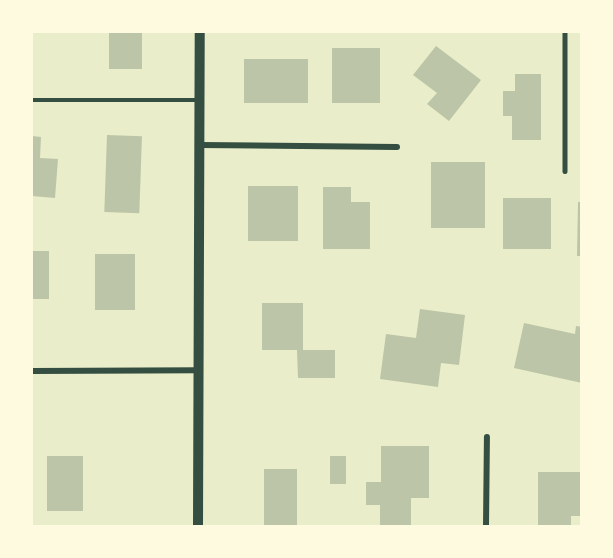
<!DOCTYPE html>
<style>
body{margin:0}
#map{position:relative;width:613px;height:558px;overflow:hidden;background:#e9edc9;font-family:Ubuntu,sans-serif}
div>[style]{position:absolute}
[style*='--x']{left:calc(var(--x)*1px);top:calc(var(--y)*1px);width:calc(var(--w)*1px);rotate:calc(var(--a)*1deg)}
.building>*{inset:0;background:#bcc5a7;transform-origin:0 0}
.service>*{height:4.5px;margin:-2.25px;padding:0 2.25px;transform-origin:2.25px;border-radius:2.25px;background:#344e41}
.minor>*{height:6px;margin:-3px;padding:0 3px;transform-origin:3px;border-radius:3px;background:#344e41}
.tertiary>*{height:10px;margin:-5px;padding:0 5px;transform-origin:5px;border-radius:5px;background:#344e41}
span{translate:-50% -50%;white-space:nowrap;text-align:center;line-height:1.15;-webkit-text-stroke:6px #fefae0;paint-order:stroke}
.frame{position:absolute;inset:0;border:33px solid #fefae0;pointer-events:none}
</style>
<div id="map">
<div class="building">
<div style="left:109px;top:32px;width:33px;height:37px"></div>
<div style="clip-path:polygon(436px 46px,481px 80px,449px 121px,427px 104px,437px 93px,413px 75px)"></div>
<div style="left:332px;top:48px;width:48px;height:55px"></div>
<div style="left:244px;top:59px;width:64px;height:44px"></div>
<div style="clip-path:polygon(515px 74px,541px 74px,541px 140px,512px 140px,512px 116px,503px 116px,503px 91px,515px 91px)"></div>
<div style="left:107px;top:135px;width:35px;height:77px;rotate:2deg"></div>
<div style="clip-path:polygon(32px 136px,41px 137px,40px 158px,58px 159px,55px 198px,32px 196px)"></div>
<div style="left:431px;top:162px;width:54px;height:66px"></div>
<div style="left:248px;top:186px;width:50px;height:55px"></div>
<div style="clip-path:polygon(323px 187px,351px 187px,351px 202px,370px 202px,370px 249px,323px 249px)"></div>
<div style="left:503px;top:198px;width:48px;height:51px"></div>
<div style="clip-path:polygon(578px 202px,582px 202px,582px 256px,577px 256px)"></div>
<div style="left:32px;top:251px;width:17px;height:48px"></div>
<div style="left:95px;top:254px;width:40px;height:56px"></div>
<div style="clip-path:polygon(262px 303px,303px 303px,303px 350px,335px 350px,335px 378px,298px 378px,297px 350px,262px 350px)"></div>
<div style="clip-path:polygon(420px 309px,465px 315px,459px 365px,441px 363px,438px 387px,380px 379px,386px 334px,416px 338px)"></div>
<div style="clip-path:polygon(524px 323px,575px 334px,576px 326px,582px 327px,582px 383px,514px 368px)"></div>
<div style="clip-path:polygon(381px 446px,429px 446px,429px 498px,411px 498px,411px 526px,380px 526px,380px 505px,366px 505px,366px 482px,381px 482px)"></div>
<div style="left:47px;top:456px;width:36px;height:55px"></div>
<div style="left:330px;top:456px;width:16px;height:28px"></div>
<div style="left:264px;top:469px;width:33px;height:57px"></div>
<div style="clip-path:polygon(538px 472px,582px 472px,582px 516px,571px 516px,571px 526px,538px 526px)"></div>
</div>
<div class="service">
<div style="--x:565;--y:32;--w:139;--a:90"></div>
<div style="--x:32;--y:100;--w:168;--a:0"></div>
</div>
<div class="minor">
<div style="--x:200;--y:145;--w:197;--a:0.6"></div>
<div style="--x:32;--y:371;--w:167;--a:-0.3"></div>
<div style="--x:486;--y:526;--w:89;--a:-89.4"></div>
</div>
<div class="tertiary">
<div style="--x:198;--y:526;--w:494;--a:-89.8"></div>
</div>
<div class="frame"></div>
</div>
